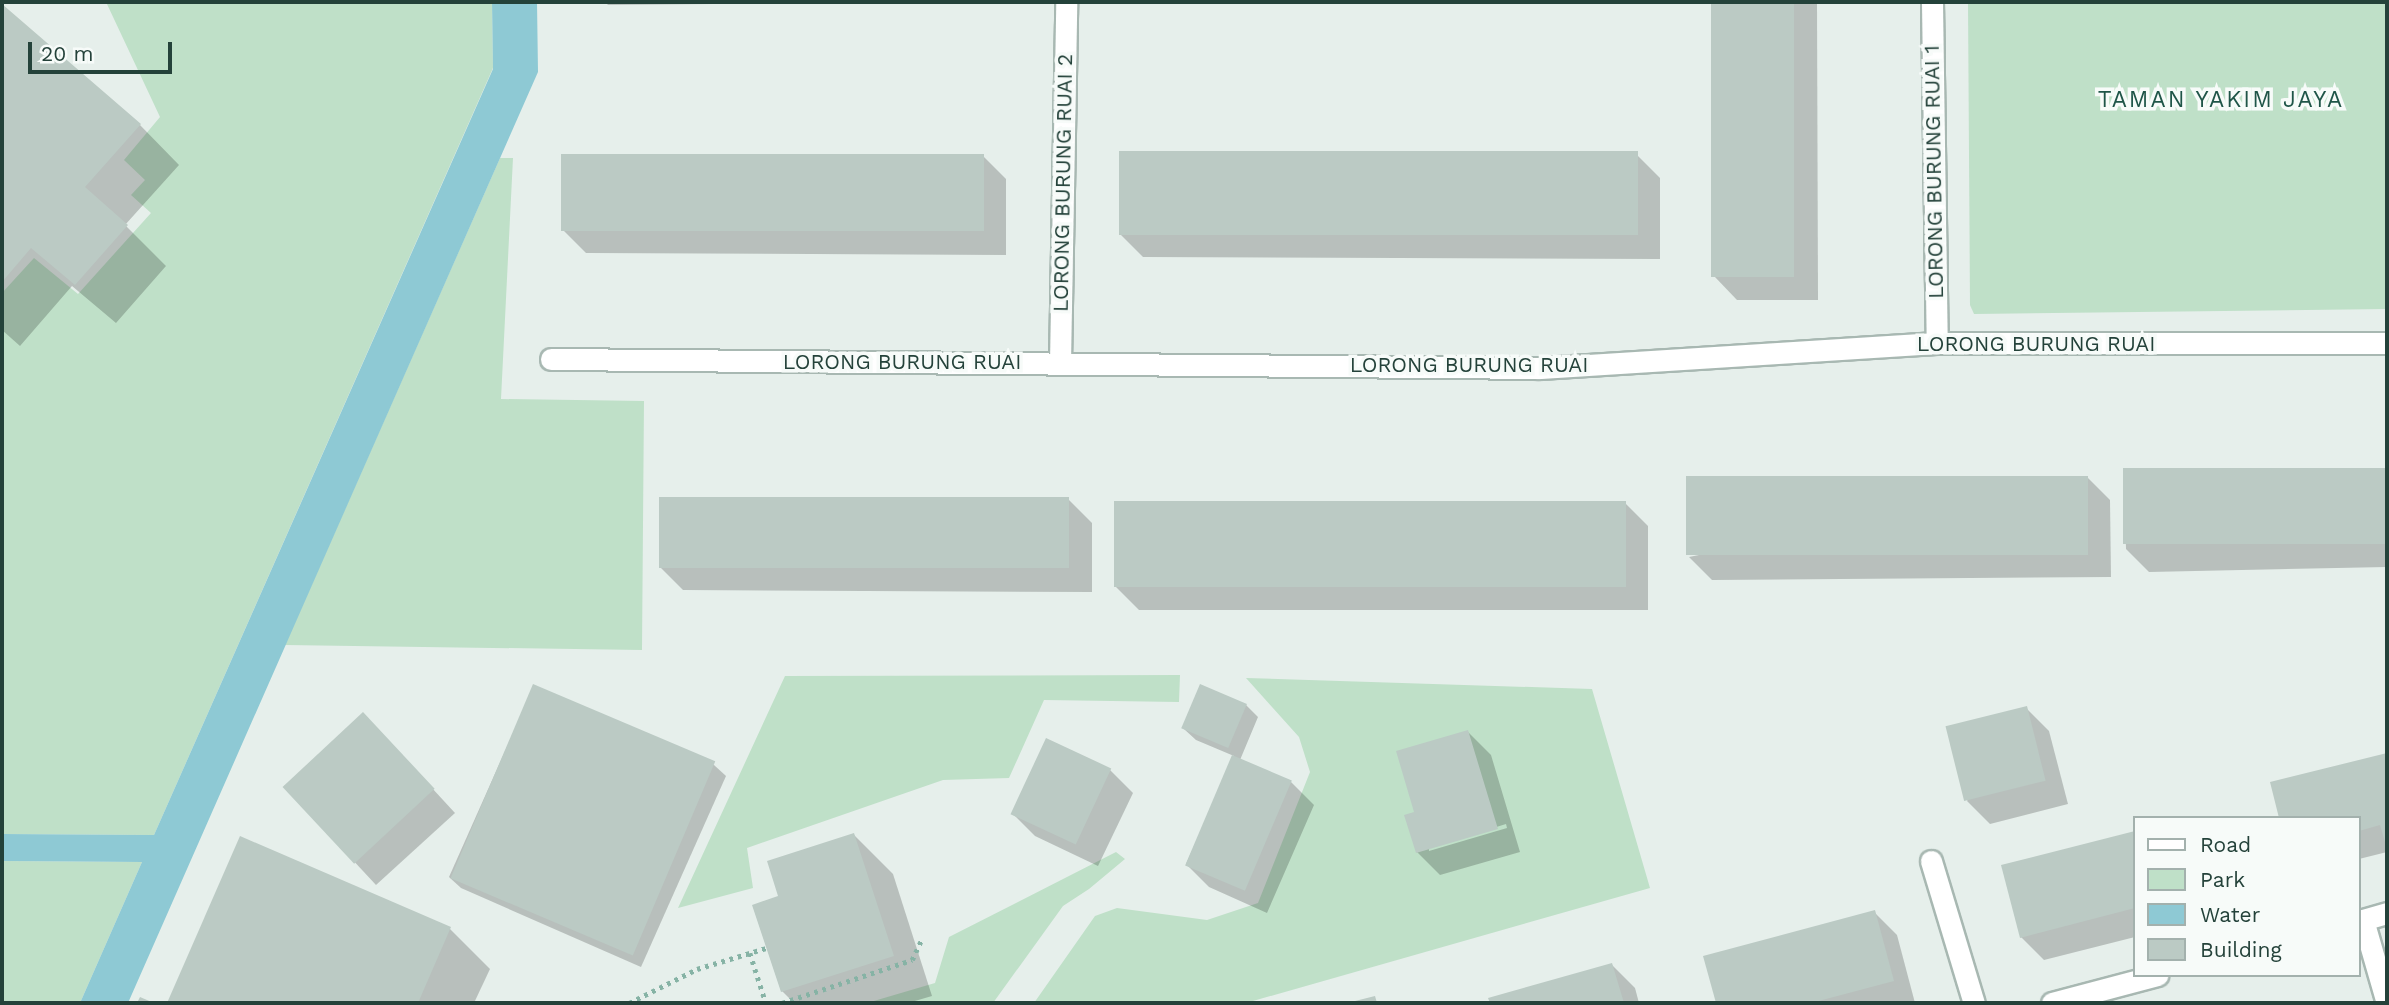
<!DOCTYPE html>
<style>
body{margin:0}
#map{position:relative;width:2389px;height:1005px;overflow:hidden;background:#e6efeb;font-family:"Work Sans",sans-serif}
div>[style]{position:absolute}
[style*='--x']{left:calc(var(--x)*1px);top:calc(var(--y)*1px);width:calc(var(--w)*1px);rotate:calc(var(--a)*1deg)}
.green>*{inset:0;background:#bfe0c8}
.water>*{inset:0;background:#8ec9d4}
.shadow>*{inset:0;background:#0003;transform-origin:0 0}
.building>*{inset:0;background:#bbcac4;transform-origin:0 0}
.path>*{height:4.5px;margin-top:-2.25px;transform-origin:0;background:repeating-linear-gradient(90deg,#86b3a5 0 3.5px,transparent 0 8.5px)}
.roads{filter:drop-shadow(2px 0 #a8b8b2) drop-shadow(-2px 0 #a8b8b2) drop-shadow(0 2px #a8b8b2) drop-shadow(0 -2px #a8b8b2)}
.service>*{height:21px;margin:-10.5px;padding:0 10.5px;transform-origin:10.5px;border-radius:10.5px;background:#fff}
.minor>*{height:21px;margin:-10.5px;padding:0 10.5px;transform-origin:10.5px;border-radius:10.5px;background:#fff}
span{translate:-50% -50%;white-space:nowrap;text-align:center;line-height:1.15;-webkit-text-stroke:7px #f7fbf9;paint-order:stroke}
.street-label{font-size:21px;color:#24423a}
.neighbourhood-label{font-size:23px;color:#1f5548;letter-spacing:2px}
.frame{position:absolute;inset:0;border:4px solid #24423a;pointer-events:none}
.legend{position:absolute;left:2133px;top:816px;width:228px;height:161px;box-sizing:border-box;background:#f7fbf9;border:2px solid #a3b1ad;margin:0;padding:9px 12px;list-style:none;font-size:21px;color:#24423a}
.legend li{display:flex;align-items:center;gap:14px;height:35px}
.legend b{width:35px;border:2px solid #a3b1ad}
.scale{position:absolute;left:28px;top:42px;width:144px;height:32px;box-sizing:border-box;border:4px solid #24423a;border-top:0;padding-left:9px;font-size:21px;line-height:24px;white-space:nowrap;color:#24423a;-webkit-text-stroke:5px #f7fbf9;paint-order:stroke}
</style>
<div id="map">
<div class="green">
<div style="clip-path:polygon(106px 2px,492px 2px,493px 68px,154px 835px,2px 834px,2px 293px,34px 258px,78px 294px,151px 213px,131px 195px,145px 180px,124px 160px,160px 117px)"></div>
<div style="clip-path:polygon(1968px 2px,2387px 2px,2387px 309px,1974px 314px,1970px 305px)"></div>
<div style="clip-path:polygon(500px 158px,513px 158px,501px 399px,644px 401px,642px 650px,285px 645px)"></div>
<div style="clip-path:polygon(1180px 675px,1179px 702px,1044px 700px,1009px 778px,943px 780px,747px 848px,753px 888px,678px 908px,785px 676px)"></div>
<div style="clip-path:polygon(1246px 678px,1592px 689px,1650px 888px,1246px 1003px,1034px 1003px,1095px 916px,1117px 908px,1207px 920px,1258px 903px,1310px 772px,1299px 737px)"></div>
<div style="clip-path:polygon(1116px 852px,1125px 859px,1089px 889px,1063px 906px,993px 1003px,867px 1003px,935px 983px,949px 937px)"></div>
<div style="clip-path:polygon(2px 861px,142px 862px,80px 1003px,2px 1003px)"></div>
</div>
<div class="water">
<div style="clip-path:polygon(492px 2px,537px 2px,538px 72px,128px 1003px,80px 1003px,142px 862px,2px 861px,2px 834px,154px 835px,493px 69px)"></div>
</div>
<div class="shadow">
<div style="clip-path:polygon(605px 2px,714px 2px,714px 4px,608px 5px)"></div>
<div style="left:747px;top:2px;width:108px;height:2px"></div>
<div style="clip-path:polygon(1152px 2px,1618px 2px,1618px 4px)"></div>
<div style="clip-path:polygon(1713px 2px,1817px 2px,1818px 300px,1737px 300px,1714px 276px)"></div>
<div style="clip-path:polygon(2px 6px,140px 125px,179px 165px,125px 225px,166px 266px,116px 323px,72px 286px,20px 346px,2px 330px)"></div>
<div style="clip-path:polygon(1637px 155px,1660px 178px,1660px 259px,1143px 257px,1120px 234px)"></div>
<div style="clip-path:polygon(983px 156px,1006px 179px,1006px 255px,586px 253px,563px 230px)"></div>
<div style="clip-path:polygon(2387px 469px,2387px 567px,2149px 572px,2126px 549px,2124px 475px)"></div>
<div style="clip-path:polygon(2087px 477px,2110px 500px,2111px 577px,1712px 580px,1689px 557px)"></div>
<div style="clip-path:polygon(1069px 500px,1092px 523px,1092px 592px,683px 590px,660px 567px)"></div>
<div style="clip-path:polygon(1625px 503px,1648px 526px,1648px 610px,1139px 610px,1116px 587px)"></div>
<div style="clip-path:polygon(534px 686px,714px 765px,726px 776px,641px 967px,461px 888px,449px 877px)"></div>
<div style="clip-path:polygon(1246px 705px,1258px 717px,1240px 760px,1291px 782px,1314px 805px,1267px 913px,1209px 887px,1186px 864px,1234px 756px,1196px 740px,1184px 729px)"></div>
<div style="clip-path:polygon(2026px 708px,2049px 731px,2068px 804px,1990px 824px,1967px 801px)"></div>
<div style="clip-path:polygon(evenodd,1468px 732px,1491px 755px,1520px 852px,1440px 875px,1417px 852px,1416px 813px,1468px 732px,1506px 824px,1507px 828px,1429px 851px,1429px 848px,1506px 824px)"></div>
<div style="clip-path:polygon(385px 737px,455px 813px,376px 885px,284px 786px)"></div>
<div style="clip-path:polygon(2387px 755px,2387px 852px,2359px 859px,2359px 818px,2272px 784px)"></div>
<div style="clip-path:polygon(1110px 770px,1133px 793px,1098px 866px,1035px 836px,1012px 813px)"></div>
<div style="clip-path:polygon(2135px 833px,2135px 937px,2044px 960px,2021px 937px,2003px 867px)"></div>
<div style="clip-path:polygon(854px 835px,893px 874px,932px 996px,908px 1003px,794px 1003px,782px 991px,780px 898px)"></div>
<div style="clip-path:polygon(241px 838px,450px 929px,490px 969px,474px 1003px,169px 1003px)"></div>
<div style="clip-path:polygon(1874px 912px,1897px 935px,1915px 1003px,1718px 1003px,1705px 957px)"></div>
<div style="clip-path:polygon(1612px 965px,1635px 988px,1639px 1003px,1492px 1003px,1491px 1000px)"></div>
</div>
<div class="building">
<div style="left:1711px;top:2px;width:83px;height:275px"></div>
<div style="clip-path:polygon(2px 4px,141px 124px,85px 187px,128px 225px,75px 285px,31px 248px,2px 282px)"></div>
<div style="left:1119px;top:151px;width:519px;height:84px"></div>
<div style="left:561px;top:154px;width:423px;height:77px"></div>
<div style="left:2387px;top:468px;width:76px;height:264px;rotate:90deg"></div>
<div style="left:2088px;top:476px;width:79px;height:402px;rotate:90deg"></div>
<div style="left:659px;top:497px;width:410px;height:71px"></div>
<div style="left:1626px;top:501px;width:86px;height:512px;rotate:90deg"></div>
<div style="left:533px;top:684px;width:198px;height:211px;rotate:23deg"></div>
<div style="left:1200px;top:684px;width:51px;height:48px;rotate:23deg"></div>
<div style="left:2027px;top:706px;width:77px;height:84px;rotate:76deg"></div>
<div style="left:363px;top:712px;width:105px;height:110px;rotate:47deg"></div>
<div style="clip-path:polygon(1468px 730px,1498px 829px,1416px 853px,1404px 815px,1414px 812px,1396px 751px)"></div>
<div style="left:1046px;top:738px;width:72px;height:84px;rotate:25deg"></div>
<div style="clip-path:polygon(2387px 753px,2387px 849px,2380px 825px,2359px 831px,2359px 818px,2279px 818px,2270px 782px)"></div>
<div style="left:1232px;top:755px;width:65px;height:120px;rotate:23deg"></div>
<div style="clip-path:polygon(2135px 831px,2135px 908px,2020px 938px,2001px 865px)"></div>
<div style="clip-path:polygon(854px 833px,894px 956px,781px 992px,752px 905px,778px 896px,767px 861px)"></div>
<div style="clip-path:polygon(240px 836px,451px 927px,418px 1003px,167px 1003px)"></div>
<div style="clip-path:polygon(1875px 910px,1894px 981px,1811px 1003px,1716px 1003px,1703px 956px)"></div>
<div style="clip-path:polygon(1612px 963px,1624px 1003px,1490px 1003px,1488px 998px)"></div>
<div style="clip-path:polygon(1375px 996px,1377px 1003px,1351px 1003px,1351px 1002px)"></div>
<div style="clip-path:polygon(140px 997px,154px 1003px,137px 1003px)"></div>
</div>
<div class="path">
<div style="--x:750;--y:953;--w:52;--a:72.3"></div>
<div style="--x:629;--y:1003;--w:76;--a:-26.6"></div>
<div style="--x:697;--y:969;--w:72;--a:-16.9"></div>
<div style="--x:782;--y:1003;--w:137;--a:-18.3"></div>
<div style="--x:912;--y:960;--w:23;--a:-65"></div>
</div>
<div class="roads">
<div class="service">
<div style="--x:2363;--y:920;--w:86;--a:73.9"></div>
</div>
<div class="minor">
<div style="--x:1932;--y:2;--w:341;--a:89.2"></div>
<div style="--x:551;--y:359;--w:988;--a:0.52"></div>
<div style="--x:1539;--y:368;--w:399;--a:-3.6"></div>
<div style="--x:1937;--y:343;--w:450;--a:0"></div>
<div style="--x:1060;--y:363;--w:361;--a:-89"></div>
<div style="--x:1931;--y:861;--w:148;--a:73.2"></div>
<div style="--x:2359;--y:921;--w:29;--a:-16"></div>
<div style="--x:2052;--y:1003;--w:109;--a:-14.9"></div>
</div>
</div>
<div class="street-label">
<span style="left:1934px;top:172px;rotate:-91deg">LORONG BURUNG RUAI 1</span>
<span style="left:1063px;top:183px;rotate:-89deg">LORONG BURUNG RUAI 2</span>
<span style="left:2036px;top:344px">LORONG BURUNG RUAI</span>
<span style="left:902px;top:362px">LORONG BURUNG RUAI</span>
<span style="left:1469px;top:365px">LORONG BURUNG RUAI</span>
</div>
<div class="neighbourhood-label">
<span style="left:2221px;top:100px">TAMAN YAKIM JAYA</span>
</div>
<div class="frame"></div>
<ul class="legend">
<li><b style="height:9px;background:#fff"></b>Road</li>
<li><b style="height:19px;background:#bfe0c8"></b>Park</li>
<li><b style="height:19px;background:#8ec9d4"></b>Water</li>
<li><b style="height:19px;background:#bbcac4"></b>Building</li>
</ul>
<div class="scale">20 m</div>
</div>
